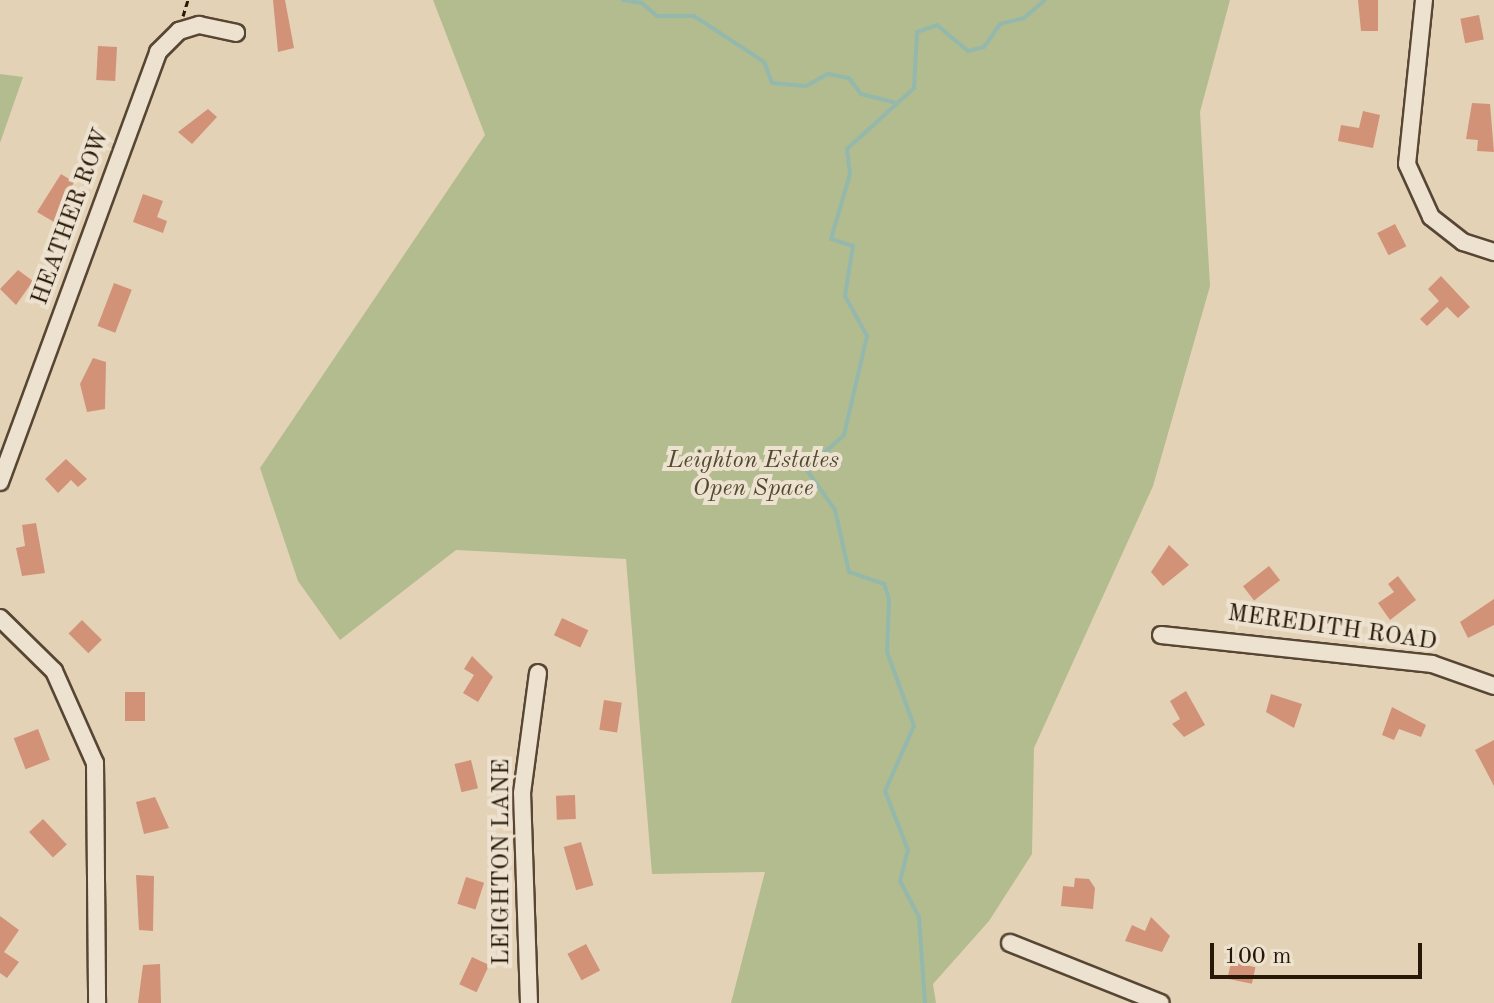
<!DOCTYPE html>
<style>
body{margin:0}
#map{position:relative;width:1494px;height:1003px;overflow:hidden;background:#e4d2b7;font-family:"Old Standard TT",serif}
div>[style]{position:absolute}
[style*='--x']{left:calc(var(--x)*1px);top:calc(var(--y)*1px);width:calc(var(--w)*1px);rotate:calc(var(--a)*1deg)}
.green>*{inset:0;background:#b2bc8f}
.stream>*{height:4px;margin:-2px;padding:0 2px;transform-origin:2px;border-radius:2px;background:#95b8ac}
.building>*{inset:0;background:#d19278;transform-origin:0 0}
.path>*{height:3px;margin-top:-1.5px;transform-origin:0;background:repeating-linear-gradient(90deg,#281807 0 6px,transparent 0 10px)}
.roads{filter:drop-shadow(2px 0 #574633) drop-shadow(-2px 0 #574633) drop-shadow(0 2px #574633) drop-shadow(0 -2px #574633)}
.minor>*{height:16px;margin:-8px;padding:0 8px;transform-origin:8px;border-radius:8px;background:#ede2d0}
span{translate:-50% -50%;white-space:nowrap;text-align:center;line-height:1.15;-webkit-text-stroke:8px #ede2d0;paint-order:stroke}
.street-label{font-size:24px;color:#281807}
.park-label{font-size:24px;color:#514930;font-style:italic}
.scale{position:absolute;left:1210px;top:943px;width:212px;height:36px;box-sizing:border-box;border:4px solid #281807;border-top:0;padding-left:10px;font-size:24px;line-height:28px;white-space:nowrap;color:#281807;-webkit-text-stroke:6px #ede2d0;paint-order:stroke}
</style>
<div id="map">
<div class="green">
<div style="clip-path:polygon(433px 0,1230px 0,1200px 112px,1210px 286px,1153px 486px,1034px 748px,1032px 854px,989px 921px,933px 984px,936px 1003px,731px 1003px,765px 872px,652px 874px,626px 559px,456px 550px,340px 640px,298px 581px,260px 468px,485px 135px)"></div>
<div style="clip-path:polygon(0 74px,23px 77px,0 143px)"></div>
</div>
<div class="stream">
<div style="--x:623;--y:0;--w:19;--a:9"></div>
<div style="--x:642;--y:3;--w:20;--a:41"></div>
<div style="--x:657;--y:16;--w:37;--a:0"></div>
<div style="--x:694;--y:16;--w:84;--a:33.3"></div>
<div style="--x:764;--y:62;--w:22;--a:69"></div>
<div style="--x:772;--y:83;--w:34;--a:5"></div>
<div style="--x:806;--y:86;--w:25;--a:-29"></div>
<div style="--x:828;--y:74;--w:21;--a:11"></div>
<div style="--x:849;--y:78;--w:20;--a:53"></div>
<div style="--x:861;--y:94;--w:34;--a:14"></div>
<div style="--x:925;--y:1003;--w:86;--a:-94"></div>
<div style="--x:919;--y:917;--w:41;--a:-117.8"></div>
<div style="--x:900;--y:881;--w:32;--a:-76"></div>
<div style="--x:908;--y:850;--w:63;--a:-111.3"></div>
<div style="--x:885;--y:791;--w:71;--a:-66"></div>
<div style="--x:914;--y:726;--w:79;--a:-110"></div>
<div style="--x:887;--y:652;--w:53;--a:-87.8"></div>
<div style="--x:889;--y:599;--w:16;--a:-108"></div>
<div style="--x:884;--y:584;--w:37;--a:-161"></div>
<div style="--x:849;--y:572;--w:64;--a:-102.7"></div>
<div style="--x:835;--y:510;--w:50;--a:-125.3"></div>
<div style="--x:806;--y:469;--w:51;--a:-41.8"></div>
<div style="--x:844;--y:435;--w:102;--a:-76.9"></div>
<div style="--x:867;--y:336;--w:46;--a:-118.8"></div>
<div style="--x:845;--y:296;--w:51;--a:-80.9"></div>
<div style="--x:853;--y:246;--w:23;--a:-162"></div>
<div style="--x:831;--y:239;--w:68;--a:-73.7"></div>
<div style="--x:850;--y:174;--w:25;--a:-97"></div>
<div style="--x:847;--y:149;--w:91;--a:-42.3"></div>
<div style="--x:914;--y:88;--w:56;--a:-86.9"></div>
<div style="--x:917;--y:32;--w:21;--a:-19"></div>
<div style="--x:937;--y:25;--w:40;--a:40"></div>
<div style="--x:968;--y:51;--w:16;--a:-14"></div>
<div style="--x:984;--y:47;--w:28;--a:-55"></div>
<div style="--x:1000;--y:24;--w:25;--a:-14"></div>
<div style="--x:1024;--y:18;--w:28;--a:-41"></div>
</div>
<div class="building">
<div style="clip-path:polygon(273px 0,285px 0,294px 48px,278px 52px)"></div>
<div style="clip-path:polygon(1358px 0,1378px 0,1378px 31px,1361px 31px)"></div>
<div style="left:1479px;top:15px;width:25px;height:19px;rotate:79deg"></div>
<div style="left:98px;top:46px;width:19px;height:34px;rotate:3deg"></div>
<div style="clip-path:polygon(1472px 103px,1490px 104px,1494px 152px,1477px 151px,1478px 140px,1466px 139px)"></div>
<div style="clip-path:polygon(208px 109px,217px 117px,192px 144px,178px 132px)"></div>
<div style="clip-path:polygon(1363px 111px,1380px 115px,1373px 148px,1338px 141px,1341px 125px,1359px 128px)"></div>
<div style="clip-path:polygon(61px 174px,74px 182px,54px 222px,37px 212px)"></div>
<div style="clip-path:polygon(143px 194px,163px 201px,157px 217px,167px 221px,163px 233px,133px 222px)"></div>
<div style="left:1395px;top:224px;width:25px;height:20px;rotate:63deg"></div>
<div style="clip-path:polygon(18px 270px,33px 281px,16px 305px,0 289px)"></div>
<div style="clip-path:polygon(1441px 276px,1470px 307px,1458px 318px,1447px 307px,1427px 326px,1420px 319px,1439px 301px,1428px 289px)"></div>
<div style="left:114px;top:283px;width:19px;height:46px;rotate:21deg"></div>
<div style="clip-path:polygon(93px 358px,106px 362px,105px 409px,87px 412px,80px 384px)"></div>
<div style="clip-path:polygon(66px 459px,87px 479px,78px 487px,71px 480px,58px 493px,45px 479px)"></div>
<div style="clip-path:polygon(36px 523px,45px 573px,22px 576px,16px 548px,25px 546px,22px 525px)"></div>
<div style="clip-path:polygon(1169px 545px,1189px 565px,1163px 586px,1151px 572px)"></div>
<div style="left:1269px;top:566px;width:18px;height:33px;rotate:52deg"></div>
<div style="clip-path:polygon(1398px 576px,1416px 600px,1390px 620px,1378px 603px,1394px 592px,1388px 584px)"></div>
<div style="clip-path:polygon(1494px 599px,1494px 625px,1468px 638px,1460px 622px)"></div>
<div style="left:562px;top:618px;width:29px;height:19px;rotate:25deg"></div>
<div style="left:82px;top:620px;width:28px;height:19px;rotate:45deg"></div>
<div style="clip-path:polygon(472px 656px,493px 677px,478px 702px,463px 693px,474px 675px,464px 669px)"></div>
<div style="clip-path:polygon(1186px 691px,1205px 725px,1184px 737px,1172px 724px,1180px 719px,1170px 701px)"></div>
<div style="left:125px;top:692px;width:20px;height:29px"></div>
<div style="clip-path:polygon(1271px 694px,1302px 704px,1294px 728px,1266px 712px)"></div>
<div style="left:604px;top:700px;width:18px;height:30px;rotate:9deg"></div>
<div style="clip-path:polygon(1392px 707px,1426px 725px,1421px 737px,1399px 729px,1394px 740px,1382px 735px)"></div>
<div style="left:38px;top:729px;width:33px;height:26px;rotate:69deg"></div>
<div style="clip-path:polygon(1494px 740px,1494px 786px,1475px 750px)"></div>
<div style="left:471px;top:760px;width:29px;height:17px;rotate:76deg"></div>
<div style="left:575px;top:795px;width:24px;height:19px;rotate:88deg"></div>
<div style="clip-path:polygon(155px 797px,169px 828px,144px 834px,136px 802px)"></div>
<div style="left:43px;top:819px;width:35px;height:19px;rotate:47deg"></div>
<div style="left:581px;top:842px;width:45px;height:18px;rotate:74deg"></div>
<div style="clip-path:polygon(136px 875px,154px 876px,153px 931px,139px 930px)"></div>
<div style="left:466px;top:877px;width:19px;height:28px;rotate:18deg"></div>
<div style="clip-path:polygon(1075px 878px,1089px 879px,1095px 888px,1093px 909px,1061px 906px,1063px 886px,1074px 887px)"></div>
<div style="clip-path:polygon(0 916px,19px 930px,4px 952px,19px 962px,7px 978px,0 973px)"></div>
<div style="clip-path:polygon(1151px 917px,1170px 936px,1162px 952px,1125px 941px,1132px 925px,1145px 931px)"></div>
<div style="left:586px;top:944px;width:30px;height:21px;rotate:62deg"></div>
<div style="left:472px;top:957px;width:19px;height:30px;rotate:25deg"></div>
<div style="left:1231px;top:962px;width:25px;height:17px;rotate:12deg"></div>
<div style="clip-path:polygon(160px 964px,161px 1003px,138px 1003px,143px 965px)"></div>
</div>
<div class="path">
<div style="--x:183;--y:16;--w:17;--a:-73"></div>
</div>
<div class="roads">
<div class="minor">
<div style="--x:1424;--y:0;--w:165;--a:95.9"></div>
<div style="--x:1407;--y:164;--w:58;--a:65.6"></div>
<div style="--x:1431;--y:217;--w:41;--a:38"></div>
<div style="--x:1463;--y:242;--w:33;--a:18"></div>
<div style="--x:0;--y:482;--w:458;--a:-69.8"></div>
<div style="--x:158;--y:52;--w:30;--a:-45"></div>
<div style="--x:179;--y:31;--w:21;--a:-17"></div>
<div style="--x:199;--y:25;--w:38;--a:12"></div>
<div style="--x:0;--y:618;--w:76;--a:44.5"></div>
<div style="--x:54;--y:671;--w:101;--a:66"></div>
<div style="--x:95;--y:763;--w:240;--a:89.5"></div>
<div style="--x:1161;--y:635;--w:273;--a:6.1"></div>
<div style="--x:1432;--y:664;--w:66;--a:19.5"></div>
<div style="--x:1010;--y:943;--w:162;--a:21.7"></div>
<div style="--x:529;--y:1003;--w:210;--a:-91.9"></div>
<div style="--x:522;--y:793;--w:121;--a:-82.4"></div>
</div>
</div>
<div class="street-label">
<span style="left:72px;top:217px;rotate:-70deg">HEATHER ROW</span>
<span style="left:1332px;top:629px;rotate:8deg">MEREDITH ROAD</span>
<span style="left:503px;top:862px;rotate:-90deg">LEIGHTON LANE</span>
</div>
<div class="park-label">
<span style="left:753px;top:476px">Leighton Estates<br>Open Space</span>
</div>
<div class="scale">100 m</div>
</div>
